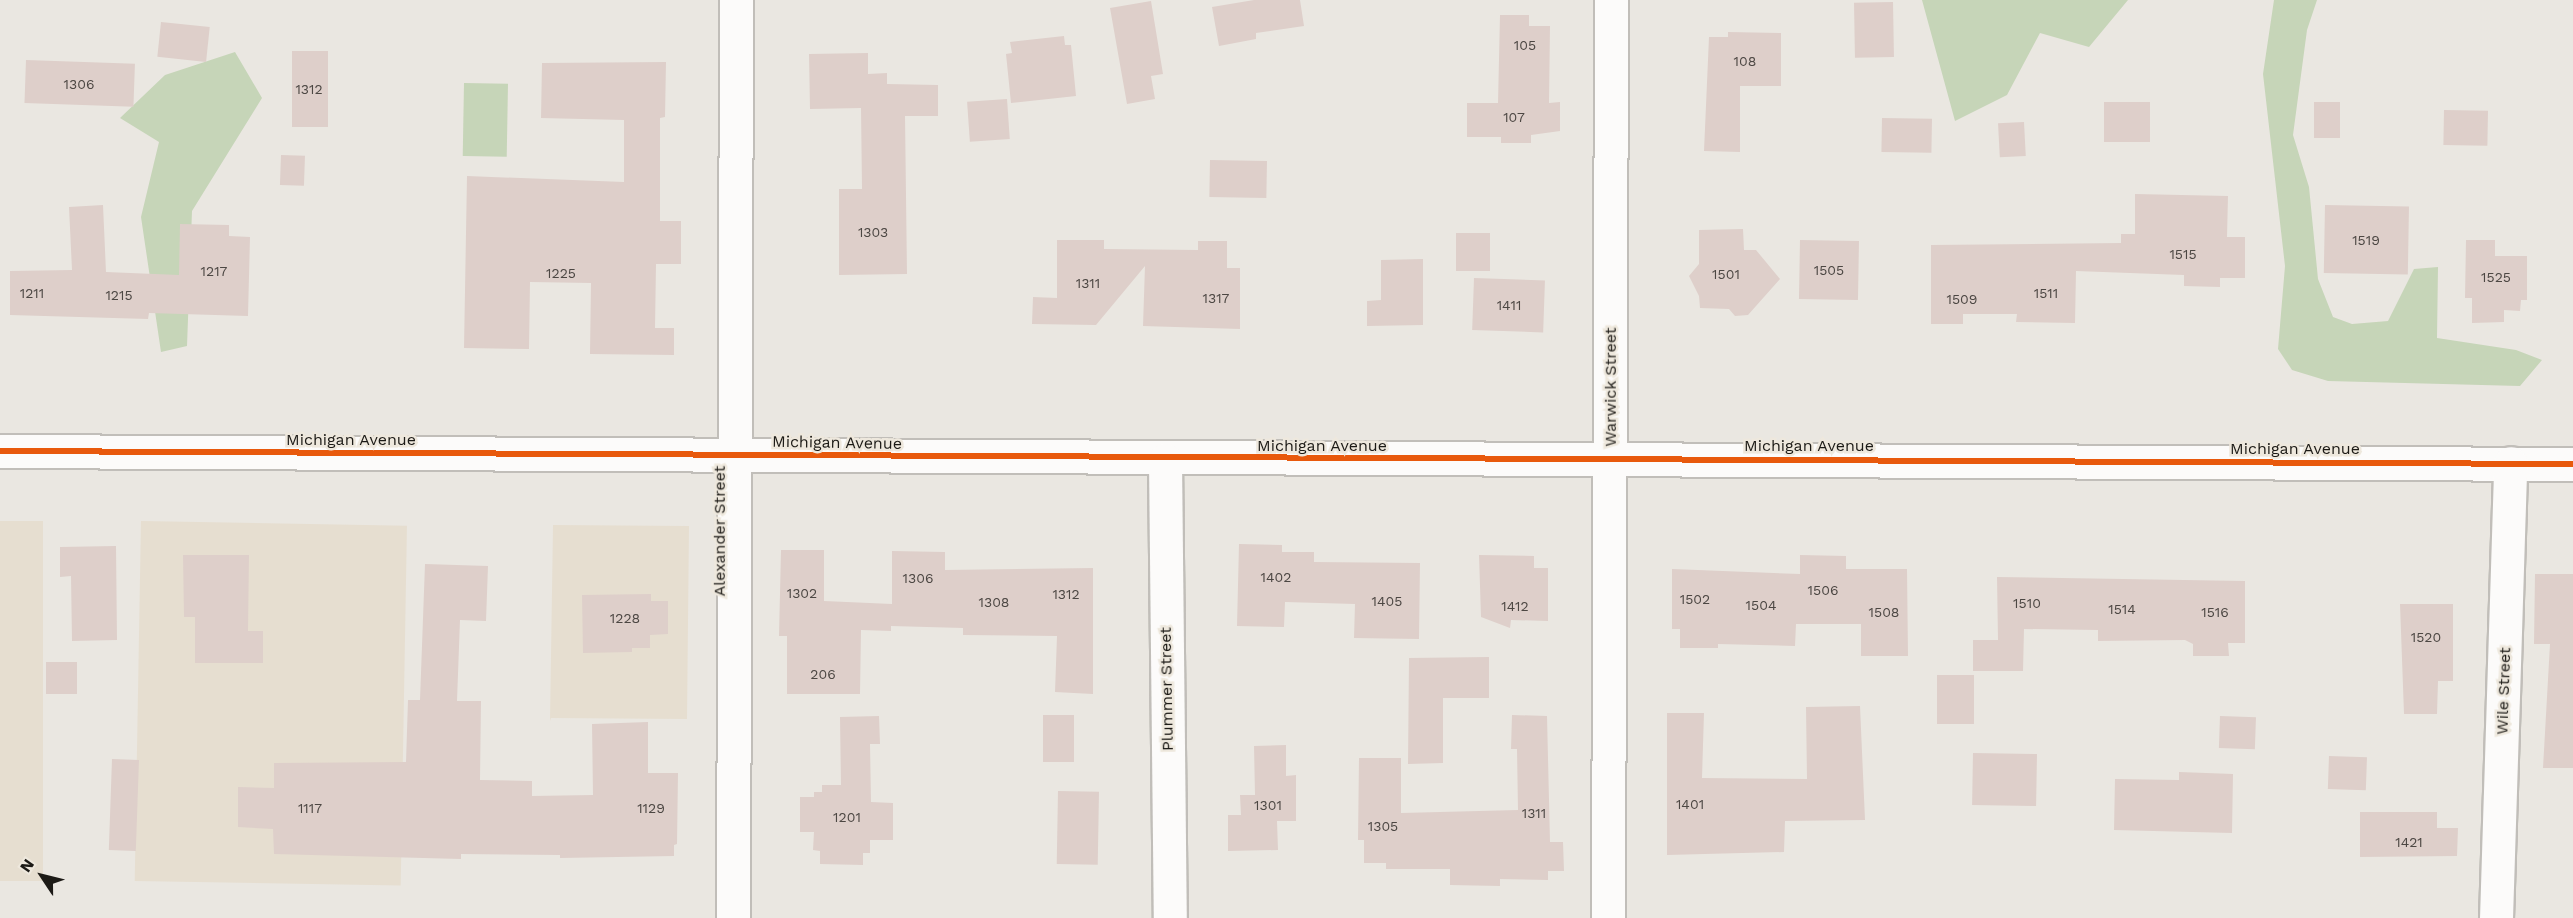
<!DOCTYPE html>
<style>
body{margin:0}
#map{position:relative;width:2573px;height:918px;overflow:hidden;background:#eae7e1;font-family:"Work Sans",sans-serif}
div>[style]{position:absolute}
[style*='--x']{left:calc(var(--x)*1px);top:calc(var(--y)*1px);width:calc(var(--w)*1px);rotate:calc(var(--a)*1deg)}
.commercial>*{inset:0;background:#e6ded0;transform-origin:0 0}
.green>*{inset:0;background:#c6d5b8;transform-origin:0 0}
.building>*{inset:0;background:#decfca;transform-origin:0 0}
.roads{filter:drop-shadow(2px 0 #c1beb9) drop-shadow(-2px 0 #c1beb9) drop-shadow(0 2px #c1beb9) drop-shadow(0 -2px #c1beb9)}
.street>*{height:33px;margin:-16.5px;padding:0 16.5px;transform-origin:16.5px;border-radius:16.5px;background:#fcfbfa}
.cycleway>*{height:6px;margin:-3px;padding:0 3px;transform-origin:3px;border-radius:3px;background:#e8590c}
span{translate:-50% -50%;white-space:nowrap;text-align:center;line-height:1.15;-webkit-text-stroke:5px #eee8dd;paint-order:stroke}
.number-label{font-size:14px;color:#4c4743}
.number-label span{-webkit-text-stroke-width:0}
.street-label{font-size:16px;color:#1c1a16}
.north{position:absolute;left:12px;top:846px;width:60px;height:60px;-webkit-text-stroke:4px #eee8dd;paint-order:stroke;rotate:305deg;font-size:16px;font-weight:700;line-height:24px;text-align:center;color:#1c1a16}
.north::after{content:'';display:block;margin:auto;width:21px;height:27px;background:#1c1a16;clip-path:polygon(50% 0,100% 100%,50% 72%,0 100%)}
</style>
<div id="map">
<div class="commercial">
<div style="left:0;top:521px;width:43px;height:360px"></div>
<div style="left:141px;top:521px;width:266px;height:360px;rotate:1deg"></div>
<div style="clip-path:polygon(553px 525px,689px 526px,687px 719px,551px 718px,550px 721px)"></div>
</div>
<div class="green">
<div style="clip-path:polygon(1922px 0,2128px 0,2089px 47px,2040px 33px,2007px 95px,1955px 121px)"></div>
<div style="clip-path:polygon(2274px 0,2317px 0,2307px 30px,2293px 135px,2309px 187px,2318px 279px,2333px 317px,2352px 324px,2388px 321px,2414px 269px,2438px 267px,2437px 338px,2516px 350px,2542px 360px,2520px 386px,2328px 381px,2292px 370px,2278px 349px,2285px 266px,2263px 74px)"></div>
<div style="clip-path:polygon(235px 52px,262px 98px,192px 211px,187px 346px,161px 352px,141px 217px,159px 142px,120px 118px,165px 75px)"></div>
<div style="left:464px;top:83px;width:44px;height:73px;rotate:1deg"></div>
</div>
<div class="building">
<div style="clip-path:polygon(1254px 0,1300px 0,1304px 26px,1256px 33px,1256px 39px,1219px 46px,1212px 7px)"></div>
<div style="clip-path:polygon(1151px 1px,1163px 74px,1151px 76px,1155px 99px,1127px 104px,1110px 8px)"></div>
<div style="left:1893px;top:2px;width:55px;height:39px;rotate:89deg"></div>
<div style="clip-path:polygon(1500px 15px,1529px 15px,1529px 26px,1550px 26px,1549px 103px,1560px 102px,1560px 131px,1531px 135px,1531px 143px,1501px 143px,1501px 137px,1467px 137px,1467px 103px,1498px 103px)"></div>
<div style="left:161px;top:22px;width:49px;height:35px;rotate:6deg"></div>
<div style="clip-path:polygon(1728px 32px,1781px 33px,1781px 86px,1740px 86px,1740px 152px,1704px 151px,1709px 37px,1728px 37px)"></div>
<div style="clip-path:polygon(1064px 36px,1065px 45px,1071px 45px,1076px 96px,1011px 103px,1006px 54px,1012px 53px,1010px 42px)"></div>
<div style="left:292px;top:51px;width:36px;height:76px"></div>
<div style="clip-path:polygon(868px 53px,868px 74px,887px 73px,887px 84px,938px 85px,938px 116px,905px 116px,907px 274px,839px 275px,839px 189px,862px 189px,861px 108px,810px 109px,809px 54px)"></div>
<div style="left:26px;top:60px;width:109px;height:43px;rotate:2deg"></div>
<div style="clip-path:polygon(666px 62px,665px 117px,660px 118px,660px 221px,681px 221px,681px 264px,656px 264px,655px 328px,674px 328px,674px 355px,590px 354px,591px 283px,530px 282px,529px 349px,464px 348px,467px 176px,624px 182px,624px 120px,541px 118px,542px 63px)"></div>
<div style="left:1007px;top:99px;width:40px;height:40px;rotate:86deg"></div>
<div style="left:2104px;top:102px;width:46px;height:40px"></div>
<div style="left:2340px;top:102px;width:36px;height:26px;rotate:90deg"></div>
<div style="left:2444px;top:110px;width:44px;height:35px;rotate:1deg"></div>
<div style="left:1882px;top:118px;width:50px;height:34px;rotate:1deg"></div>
<div style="left:2024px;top:122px;width:34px;height:26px;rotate:87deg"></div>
<div style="left:281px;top:155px;width:24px;height:30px;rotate:2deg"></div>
<div style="left:1210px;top:160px;width:57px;height:37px;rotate:1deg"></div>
<div style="clip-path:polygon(2135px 194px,2228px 196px,2227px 237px,2245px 237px,2245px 278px,2220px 278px,2220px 287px,2184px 286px,2184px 275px,2076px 271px,2075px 323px,2016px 322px,2017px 314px,1963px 314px,1963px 324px,1931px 324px,1931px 245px,2121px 243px,2121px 234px,2135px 234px)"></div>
<div style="clip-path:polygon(103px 205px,106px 272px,179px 275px,180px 224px,229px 225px,229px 236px,250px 237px,248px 316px,149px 313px,148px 319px,10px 315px,10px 271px,72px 270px,69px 207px)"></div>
<div style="left:2325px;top:205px;width:84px;height:68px;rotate:1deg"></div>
<div style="clip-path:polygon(1743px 229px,1744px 250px,1756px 250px,1780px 279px,1748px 315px,1735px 316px,1729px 309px,1700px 308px,1699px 296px,1689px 276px,1699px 264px,1699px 230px)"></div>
<div style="left:1456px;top:233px;width:34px;height:38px"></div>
<div style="clip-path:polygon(1057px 240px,1104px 240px,1104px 249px,1198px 250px,1198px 241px,1227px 241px,1227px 268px,1240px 268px,1240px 329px,1143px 326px,1145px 266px,1096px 325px,1032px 324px,1033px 297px,1057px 298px)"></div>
<div style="left:1800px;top:240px;width:59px;height:59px;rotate:1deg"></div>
<div style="clip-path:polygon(2466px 240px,2495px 240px,2495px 256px,2527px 256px,2527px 300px,2521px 300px,2520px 311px,2504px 310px,2504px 322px,2472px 323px,2472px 298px,2465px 298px)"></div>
<div style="clip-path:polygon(1423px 259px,1423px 325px,1367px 326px,1367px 301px,1381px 300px,1381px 260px)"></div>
<div style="left:1474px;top:278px;width:71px;height:52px;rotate:2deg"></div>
<div style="clip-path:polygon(1239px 544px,1282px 545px,1282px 552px,1314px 552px,1314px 562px,1420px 563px,1419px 639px,1354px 638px,1355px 604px,1285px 602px,1284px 627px,1237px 626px)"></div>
<div style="clip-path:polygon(116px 546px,117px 640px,72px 641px,71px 576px,60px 577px,60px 547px)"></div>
<div style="clip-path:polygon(781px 550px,824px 550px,824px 601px,892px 604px,892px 551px,945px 552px,945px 570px,1093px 568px,1093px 694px,1055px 692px,1057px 636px,963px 635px,963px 628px,891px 626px,891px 631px,861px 630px,860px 694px,787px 694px,787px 636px,779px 636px)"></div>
<div style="clip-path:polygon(183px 555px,249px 555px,248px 631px,263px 631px,263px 663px,195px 663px,195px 617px,184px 617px)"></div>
<div style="clip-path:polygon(1479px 555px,1534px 556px,1534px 568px,1548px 568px,1548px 621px,1511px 620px,1510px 628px,1481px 617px)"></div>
<div style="clip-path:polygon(1800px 555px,1846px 556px,1846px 569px,1907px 569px,1908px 656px,1861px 656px,1861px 624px,1796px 624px,1795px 646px,1718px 644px,1718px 648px,1680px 648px,1680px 629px,1672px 629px,1672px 569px,1800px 574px)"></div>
<div style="clip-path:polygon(425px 564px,488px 566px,486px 621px,460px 620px,457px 701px,481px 701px,480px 780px,532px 781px,532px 796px,593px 795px,592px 724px,648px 722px,648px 773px,678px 773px,677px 844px,674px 845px,674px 856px,560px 858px,560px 855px,461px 854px,461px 859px,274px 854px,273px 829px,238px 827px,238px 787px,274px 788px,274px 763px,406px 762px,408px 700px,420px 700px)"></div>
<div style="clip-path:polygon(2535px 574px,2573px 574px,2573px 768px,2543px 768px,2550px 644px,2534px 644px)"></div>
<div style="clip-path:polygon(1997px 577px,2245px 581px,2245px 643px,2228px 643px,2229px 656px,2193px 656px,2193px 644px,2185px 640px,2098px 641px,2098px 630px,2024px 629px,2023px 671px,1973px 671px,1973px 640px,1998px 640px)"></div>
<div style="clip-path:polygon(651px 594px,651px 601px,668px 601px,668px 634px,650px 635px,650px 648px,632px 648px,632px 652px,583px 653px,582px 595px)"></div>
<div style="clip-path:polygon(2400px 604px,2453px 604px,2453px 681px,2438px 681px,2437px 714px,2404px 714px)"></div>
<div style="clip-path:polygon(1489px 657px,1489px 698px,1443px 698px,1443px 763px,1408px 764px,1409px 658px)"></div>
<div style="left:77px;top:662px;width:32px;height:31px;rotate:90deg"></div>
<div style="left:1937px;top:675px;width:37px;height:49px"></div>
<div style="clip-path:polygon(1860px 706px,1865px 820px,1785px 821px,1784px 852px,1667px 855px,1667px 713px,1704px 713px,1702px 778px,1807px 779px,1806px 707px)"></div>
<div style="left:1043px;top:715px;width:31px;height:47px"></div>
<div style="clip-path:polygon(1512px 715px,1547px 716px,1550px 842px,1563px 842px,1564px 871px,1548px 871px,1548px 880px,1500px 879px,1500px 886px,1450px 885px,1450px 869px,1386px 869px,1386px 863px,1364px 863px,1364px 840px,1358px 840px,1359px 758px,1401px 758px,1401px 813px,1518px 810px,1517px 749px,1511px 749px)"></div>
<div style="clip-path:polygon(879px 716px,880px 744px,870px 744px,871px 802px,893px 803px,893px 840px,870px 840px,870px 853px,863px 853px,863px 865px,820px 864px,820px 851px,813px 850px,814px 832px,800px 832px,800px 797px,814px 797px,814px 792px,822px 792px,822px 785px,841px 785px,840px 717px)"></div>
<div style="left:2220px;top:716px;width:36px;height:32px;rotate:2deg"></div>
<div style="clip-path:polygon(1286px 745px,1286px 776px,1296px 775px,1296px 821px,1277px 821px,1278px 850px,1228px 851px,1228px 815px,1241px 815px,1240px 795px,1255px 795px,1254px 746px)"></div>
<div style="left:1973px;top:753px;width:64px;height:52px;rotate:1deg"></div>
<div style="left:2329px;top:756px;width:38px;height:33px;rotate:2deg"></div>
<div style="left:112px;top:759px;width:27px;height:91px;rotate:2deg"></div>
<div style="clip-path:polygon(2179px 772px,2233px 774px,2232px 833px,2114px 830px,2115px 779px,2179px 780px)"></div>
<div style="left:1058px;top:791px;width:41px;height:73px;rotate:1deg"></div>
<div style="clip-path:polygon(2360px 812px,2437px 812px,2437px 828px,2458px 828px,2457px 856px,2360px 857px)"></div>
</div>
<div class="roads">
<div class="street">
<div style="--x:0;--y:451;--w:2573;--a:0.29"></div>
<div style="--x:1165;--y:460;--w:458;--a:89.4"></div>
<div style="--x:733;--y:918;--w:918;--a:-89.81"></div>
<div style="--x:1608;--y:918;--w:918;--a:-89.81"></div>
<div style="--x:2496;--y:918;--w:455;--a:-88.2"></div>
</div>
</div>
<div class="cycleway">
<div style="--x:0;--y:451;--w:2573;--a:0.29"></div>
</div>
<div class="number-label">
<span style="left:1525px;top:45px">105</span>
<span style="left:1745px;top:61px">108</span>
<span style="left:79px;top:84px">1306</span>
<span style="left:309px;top:89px">1312</span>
<span style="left:1514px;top:117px">107</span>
<span style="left:873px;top:232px">1303</span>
<span style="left:2366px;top:240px">1519</span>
<span style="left:2183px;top:254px">1515</span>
<span style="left:1829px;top:270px">1505</span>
<span style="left:214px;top:271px">1217</span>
<span style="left:561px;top:273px">1225</span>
<span style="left:1726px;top:274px">1501</span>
<span style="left:2496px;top:277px">1525</span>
<span style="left:1088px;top:283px">1311</span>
<span style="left:32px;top:293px">1211</span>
<span style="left:2046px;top:293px">1511</span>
<span style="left:119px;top:295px">1215</span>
<span style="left:1216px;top:298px">1317</span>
<span style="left:1962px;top:299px">1509</span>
<span style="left:1509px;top:305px">1411</span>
<span style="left:1276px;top:577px">1402</span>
<span style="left:918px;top:578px">1306</span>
<span style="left:1823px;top:590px">1506</span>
<span style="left:802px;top:593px">1302</span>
<span style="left:1066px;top:594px">1312</span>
<span style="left:1695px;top:599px">1502</span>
<span style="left:1387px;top:601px">1405</span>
<span style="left:994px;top:602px">1308</span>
<span style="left:2027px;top:603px">1510</span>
<span style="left:1761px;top:605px">1504</span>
<span style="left:1515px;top:606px">1412</span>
<span style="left:2122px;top:609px">1514</span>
<span style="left:1884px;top:612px">1508</span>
<span style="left:2215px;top:612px">1516</span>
<span style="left:625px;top:618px">1228</span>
<span style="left:2426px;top:637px">1520</span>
<span style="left:823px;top:674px">206</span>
<span style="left:1690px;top:804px">1401</span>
<span style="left:1268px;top:805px">1301</span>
<span style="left:310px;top:808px">1117</span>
<span style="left:651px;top:808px">1129</span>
<span style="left:1534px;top:813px">1311</span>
<span style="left:847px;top:817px">1201</span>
<span style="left:1383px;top:826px">1305</span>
<span style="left:2409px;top:842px">1421</span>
</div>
<div class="street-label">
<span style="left:1611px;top:387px;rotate:-90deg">Warwick Street</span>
<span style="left:351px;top:440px">Michigan Avenue</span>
<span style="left:837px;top:443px;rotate:1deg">Michigan Avenue</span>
<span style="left:1322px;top:446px">Michigan Avenue</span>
<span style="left:1809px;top:446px">Michigan Avenue</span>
<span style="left:2295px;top:449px">Michigan Avenue</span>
<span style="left:720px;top:531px;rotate:-90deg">Alexander Street</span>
<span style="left:1167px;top:689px;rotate:-91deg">Plummer Street</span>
<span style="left:2504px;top:691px;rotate:-88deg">Wile Street</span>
</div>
<div class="north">N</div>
</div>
